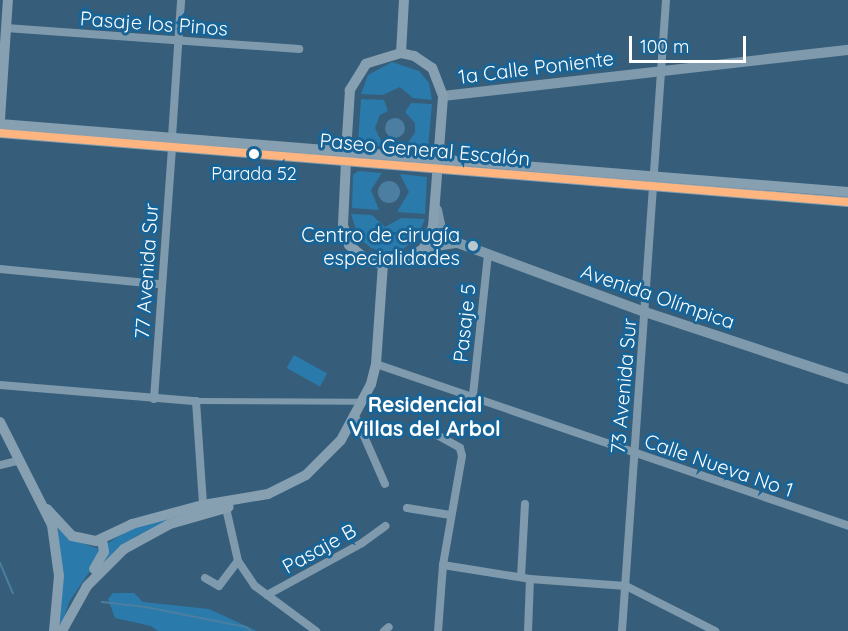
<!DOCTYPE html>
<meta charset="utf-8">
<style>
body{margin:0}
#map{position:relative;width:848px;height:631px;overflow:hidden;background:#365e7a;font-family:Quicksand,sans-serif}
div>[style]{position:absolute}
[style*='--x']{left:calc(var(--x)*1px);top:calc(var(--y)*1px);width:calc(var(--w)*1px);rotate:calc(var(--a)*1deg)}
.green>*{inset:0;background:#2a7aab;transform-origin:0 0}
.water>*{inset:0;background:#4b7ea0}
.round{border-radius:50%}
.stream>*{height:2px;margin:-1px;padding:0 1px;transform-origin:1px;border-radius:1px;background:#4b7ea0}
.pedestrian>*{height:6px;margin:-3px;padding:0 3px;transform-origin:3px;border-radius:3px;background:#7f9aad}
.minor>*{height:8px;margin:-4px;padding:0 4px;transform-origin:4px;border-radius:4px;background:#7f9aad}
.tertiary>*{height:10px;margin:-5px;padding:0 5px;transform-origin:5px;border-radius:5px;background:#7f9aad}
.secondary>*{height:10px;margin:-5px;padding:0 5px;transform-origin:5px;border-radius:5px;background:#869fb1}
.bus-1>*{height:8px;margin:-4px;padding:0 4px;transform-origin:4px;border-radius:4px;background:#ffb580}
.dots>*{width:16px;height:16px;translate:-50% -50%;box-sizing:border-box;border:3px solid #196497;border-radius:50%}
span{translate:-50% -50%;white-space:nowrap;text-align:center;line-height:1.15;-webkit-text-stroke:6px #196497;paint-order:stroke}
.bus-label{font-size:18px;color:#fff}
.street-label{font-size:20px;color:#fff}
.poi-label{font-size:20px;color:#fff}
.right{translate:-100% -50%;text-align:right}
.neighbourhood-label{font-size:21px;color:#fff;font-weight:700}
.scale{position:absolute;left:629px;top:36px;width:117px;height:27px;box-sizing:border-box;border:3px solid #fff;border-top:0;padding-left:8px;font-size:18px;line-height:21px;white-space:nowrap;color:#fff;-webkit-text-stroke:4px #196497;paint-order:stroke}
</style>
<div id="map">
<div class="green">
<div style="clip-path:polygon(392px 62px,419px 71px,429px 83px,432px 100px,413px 98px,400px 87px,383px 95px,361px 94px,368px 75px)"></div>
<div style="clip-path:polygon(361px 99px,384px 100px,388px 111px,380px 115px,375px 128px,384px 147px,358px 142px)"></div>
<div style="clip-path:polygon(411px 103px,432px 104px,428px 149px,403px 149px,415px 133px,415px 123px,405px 112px)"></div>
<div style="clip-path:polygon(358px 171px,382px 173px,371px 190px,379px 210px,352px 208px,353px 175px)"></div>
<div style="clip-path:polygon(400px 174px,427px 177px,425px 214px,397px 212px,409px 192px)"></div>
<div style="clip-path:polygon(351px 214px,372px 215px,385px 227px,401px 218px,425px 219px,417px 238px,403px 249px,386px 252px,371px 248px,359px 238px)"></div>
<div style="left:294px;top:355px;width:38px;height:15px;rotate:29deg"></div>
<div style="clip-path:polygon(180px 516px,135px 537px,100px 565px,108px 543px,125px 532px,140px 524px)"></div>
<div style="clip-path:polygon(58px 529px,73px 540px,99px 549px,96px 562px,69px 602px,60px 631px)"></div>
<div style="clip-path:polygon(113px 593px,134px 593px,143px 602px,209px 609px,257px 631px,158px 631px,151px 626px,115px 618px,108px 599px)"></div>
</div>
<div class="water">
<div class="round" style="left:385px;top:118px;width:20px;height:20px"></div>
<div class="round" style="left:378px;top:181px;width:22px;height:22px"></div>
</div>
<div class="stream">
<div style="--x:0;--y:563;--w:33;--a:67"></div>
<div style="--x:102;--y:602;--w:44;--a:6.5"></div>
<div style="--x:146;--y:607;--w:102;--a:11.3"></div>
<div style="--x:246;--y:627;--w:6;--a:39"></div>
</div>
<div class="pedestrian">
<div style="--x:196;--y:401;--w:165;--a:0.3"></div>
</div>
<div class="minor">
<div style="--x:6;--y:28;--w:294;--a:4.1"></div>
<div style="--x:172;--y:137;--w:137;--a:-86.2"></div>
<div style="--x:0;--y:269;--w:161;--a:5.4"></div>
<div style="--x:376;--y:364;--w:499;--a:18.9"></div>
<div style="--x:0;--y:385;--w:197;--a:4.7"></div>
<div style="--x:196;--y:401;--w:104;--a:86.1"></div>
<div style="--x:473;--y:395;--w:141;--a:-83.9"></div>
<div style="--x:154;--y:399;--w:254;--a:-85.9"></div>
<div style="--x:356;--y:418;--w:72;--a:66.3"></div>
<div style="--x:437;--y:435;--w:26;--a:29"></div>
<div style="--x:460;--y:448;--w:8;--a:76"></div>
<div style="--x:462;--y:456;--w:111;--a:99.9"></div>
<div style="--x:443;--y:565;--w:66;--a:94.3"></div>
<div style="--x:0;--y:465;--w:17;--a:-13"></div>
<div style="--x:226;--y:508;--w:54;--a:77.2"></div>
<div style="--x:238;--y:561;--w:30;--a:56"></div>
<div style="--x:255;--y:586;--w:76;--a:36.4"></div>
<div style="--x:407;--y:508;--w:44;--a:9.2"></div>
<div style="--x:443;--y:565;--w:88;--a:9.1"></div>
<div style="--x:530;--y:579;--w:96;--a:4.2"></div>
<div style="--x:626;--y:586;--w:100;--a:26.8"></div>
<div style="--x:521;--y:577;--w:73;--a:-86.9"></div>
<div style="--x:205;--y:578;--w:16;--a:30"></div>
<div style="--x:219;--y:586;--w:31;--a:-53"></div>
<div style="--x:267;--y:595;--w:108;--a:-28.7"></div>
<div style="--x:362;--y:543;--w:29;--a:-36"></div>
<div style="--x:384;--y:631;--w:6;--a:-39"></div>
<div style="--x:528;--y:631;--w:52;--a:-87.8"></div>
<div style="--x:622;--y:631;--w:633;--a:-86.01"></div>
</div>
<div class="tertiary">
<div style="--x:443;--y:96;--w:408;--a:-6.5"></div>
<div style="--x:437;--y:210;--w:19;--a:78"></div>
<div style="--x:441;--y:229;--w:22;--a:39"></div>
<div style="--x:458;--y:243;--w:199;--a:20.3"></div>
<div style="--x:645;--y:312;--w:214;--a:18.3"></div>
<div style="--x:424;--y:248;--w:33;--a:-9"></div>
</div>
<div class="secondary">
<div style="--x:401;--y:53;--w:53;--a:-86.8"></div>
<div style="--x:0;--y:119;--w:119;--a:-86.2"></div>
<div style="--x:0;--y:124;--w:851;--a:4.58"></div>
<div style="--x:0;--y:133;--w:851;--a:4.65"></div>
<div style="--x:346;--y:161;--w:64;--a:92.7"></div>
<div style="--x:343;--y:225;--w:21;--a:73"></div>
<div style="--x:349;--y:245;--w:25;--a:40"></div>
<div style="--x:368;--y:261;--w:15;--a:11"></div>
<div style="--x:383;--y:264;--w:30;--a:-14"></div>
<div style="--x:412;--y:257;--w:15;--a:-37"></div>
<div style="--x:424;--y:248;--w:23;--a:-67"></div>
<div style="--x:433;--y:227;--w:131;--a:-85.6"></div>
<div style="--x:443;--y:96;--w:30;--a:-111"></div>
<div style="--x:432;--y:68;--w:22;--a:-146"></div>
<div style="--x:414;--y:56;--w:13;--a:-167"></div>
<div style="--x:401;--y:53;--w:37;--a:163"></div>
<div style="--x:366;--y:64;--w:31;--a:122"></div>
<div style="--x:350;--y:90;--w:62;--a:93.7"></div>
<div style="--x:0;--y:422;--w:115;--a:63.2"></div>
<div style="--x:52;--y:525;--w:51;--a:82.2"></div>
<div style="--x:59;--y:576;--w:55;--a:95.2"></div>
<div style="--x:47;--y:509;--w:37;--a:47"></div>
<div style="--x:72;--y:536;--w:25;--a:12"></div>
<div style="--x:96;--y:541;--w:40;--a:-25"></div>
<div style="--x:132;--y:524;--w:73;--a:-15"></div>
<div style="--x:203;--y:505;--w:66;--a:-9.6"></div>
<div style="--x:268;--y:494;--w:42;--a:-26.6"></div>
<div style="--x:306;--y:475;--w:49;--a:-45"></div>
<div style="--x:341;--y:440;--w:64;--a:-61.8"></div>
<div style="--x:371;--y:384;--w:21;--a:-76"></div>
<div style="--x:376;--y:364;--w:100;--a:-86"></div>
<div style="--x:94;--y:569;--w:20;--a:-60"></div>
<div style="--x:104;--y:552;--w:12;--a:-99"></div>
<div style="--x:62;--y:631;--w:51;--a:-60.9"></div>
<div style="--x:87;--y:586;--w:52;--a:-45"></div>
<div style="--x:124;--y:549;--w:52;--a:-28.5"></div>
<div style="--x:170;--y:524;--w:61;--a:-16.1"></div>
</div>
<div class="bus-1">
<div style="--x:0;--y:133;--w:851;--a:4.65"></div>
</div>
<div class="dots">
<div style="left:254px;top:154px;background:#fff"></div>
<div style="left:473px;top:246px;background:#b9c7d0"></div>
</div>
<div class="bus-label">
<span style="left:254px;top:174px">Parada 52</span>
</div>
<div class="street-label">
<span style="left:154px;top:23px;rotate:4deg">Pasaje los Pinos</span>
<span style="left:536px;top:67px;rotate:-7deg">1a Calle Poniente</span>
<span style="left:425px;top:149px;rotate:5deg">Paseo General Escalón</span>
<span style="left:146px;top:271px;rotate:-86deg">77 Avenida Sur</span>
<span style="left:658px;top:296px;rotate:19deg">Avenida Olímpica</span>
<span style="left:464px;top:323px;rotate:-84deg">Pasaje 5</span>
<span style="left:623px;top:386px;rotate:-85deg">73 Avenida Sur</span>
<span style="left:719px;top:465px;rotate:19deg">Calle Nueva No 1</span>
<span style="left:319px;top:548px;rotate:-29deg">Pasaje B</span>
</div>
<div class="poi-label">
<span class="right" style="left:460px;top:246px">Centro de cirugía<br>especialidades</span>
</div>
<div class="neighbourhood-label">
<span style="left:425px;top:416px">Residencial<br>Villas del Arbol</span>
</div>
<div class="scale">100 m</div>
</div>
